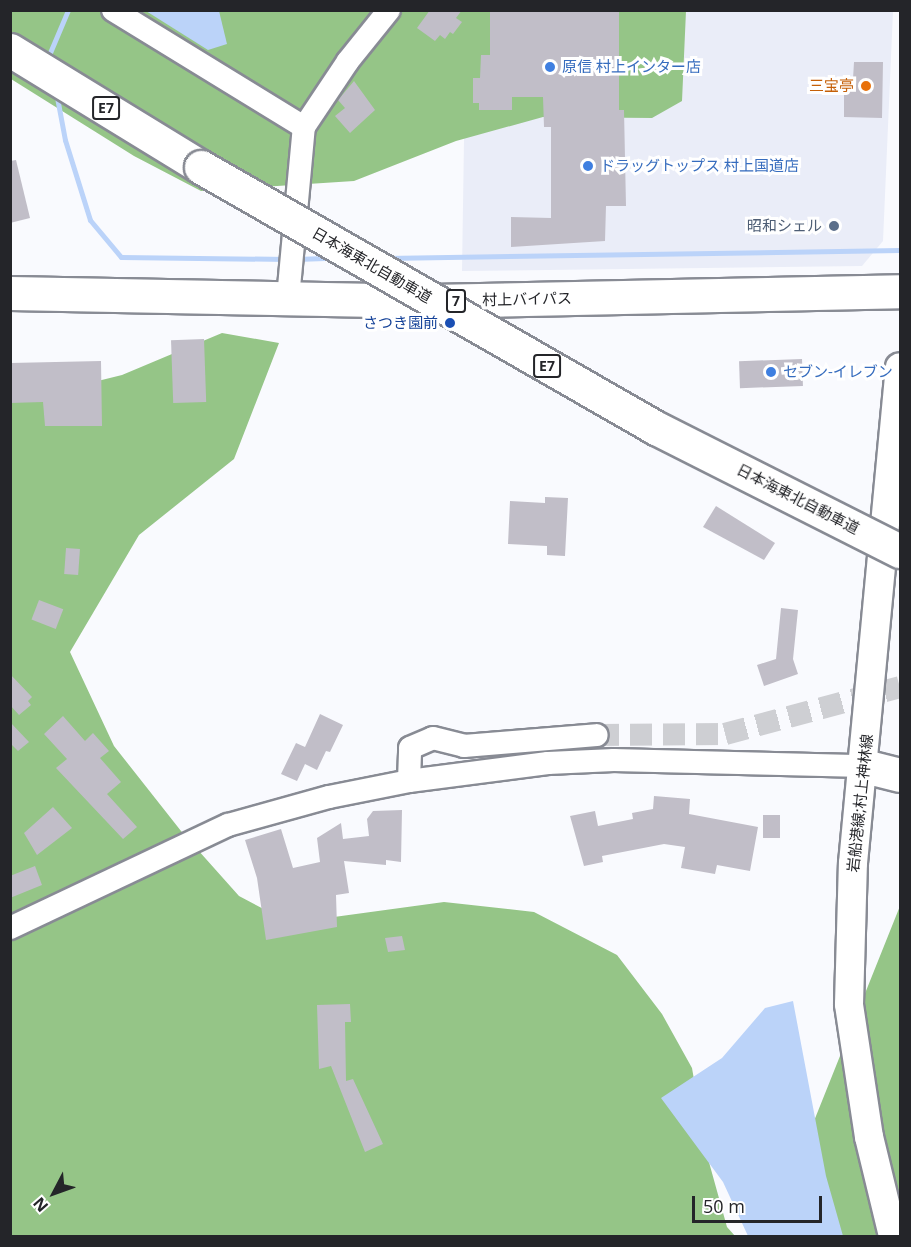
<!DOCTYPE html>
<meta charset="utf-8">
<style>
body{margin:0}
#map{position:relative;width:911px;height:1247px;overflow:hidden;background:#f9fafe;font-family:"Open Sans","Noto Sans JP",sans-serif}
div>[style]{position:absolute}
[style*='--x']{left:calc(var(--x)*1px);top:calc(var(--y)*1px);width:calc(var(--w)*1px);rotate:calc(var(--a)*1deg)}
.built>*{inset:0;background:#eaedf8}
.forest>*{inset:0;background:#95c587}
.water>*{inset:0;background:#bbd3f9}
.stream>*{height:5px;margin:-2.5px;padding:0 2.5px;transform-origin:2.5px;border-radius:2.5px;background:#bbd3f9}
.building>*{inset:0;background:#c1bec8;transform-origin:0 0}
.minor-tunnel>*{height:22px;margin-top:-11px;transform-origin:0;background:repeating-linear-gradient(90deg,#cecfd3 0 22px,transparent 0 33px)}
.roads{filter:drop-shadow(2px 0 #888b94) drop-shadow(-2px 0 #888b94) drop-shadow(0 2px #888b94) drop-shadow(0 -2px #888b94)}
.minor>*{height:22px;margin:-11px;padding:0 11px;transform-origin:11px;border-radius:11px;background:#fff}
.major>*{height:28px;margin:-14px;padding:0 14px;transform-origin:14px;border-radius:14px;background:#fff}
.highway>*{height:33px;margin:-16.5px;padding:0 16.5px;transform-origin:16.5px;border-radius:16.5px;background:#fff}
.bridges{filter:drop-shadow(2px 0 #888b94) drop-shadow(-2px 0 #888b94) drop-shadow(0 2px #888b94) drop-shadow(0 -2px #888b94)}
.highway-bridge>*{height:33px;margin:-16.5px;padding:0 16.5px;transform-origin:16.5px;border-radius:16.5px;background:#fff}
.dots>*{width:16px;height:16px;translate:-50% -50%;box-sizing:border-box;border:3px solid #fff;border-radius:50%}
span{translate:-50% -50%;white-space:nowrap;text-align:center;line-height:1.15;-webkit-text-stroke:6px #fff;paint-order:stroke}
.shield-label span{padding:2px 4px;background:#fff;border:2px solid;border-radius:4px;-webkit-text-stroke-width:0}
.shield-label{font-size:14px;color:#242529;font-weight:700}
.shop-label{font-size:15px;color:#366cbe}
.left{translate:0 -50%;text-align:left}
.food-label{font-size:15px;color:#c56008}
.right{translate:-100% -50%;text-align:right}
.service-label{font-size:15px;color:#4e5e75}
.street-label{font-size:15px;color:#242529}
.transit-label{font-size:15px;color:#164399}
.frame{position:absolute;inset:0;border:12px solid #242529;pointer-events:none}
.north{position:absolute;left:24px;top:1163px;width:60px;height:60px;-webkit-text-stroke:4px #fff;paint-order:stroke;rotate:229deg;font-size:16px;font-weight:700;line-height:24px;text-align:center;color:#242529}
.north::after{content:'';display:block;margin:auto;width:21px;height:27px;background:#242529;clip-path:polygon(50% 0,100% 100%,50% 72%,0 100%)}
.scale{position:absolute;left:692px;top:1196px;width:130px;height:27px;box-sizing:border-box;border:3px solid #242529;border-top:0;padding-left:8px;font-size:18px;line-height:21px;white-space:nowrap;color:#242529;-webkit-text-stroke:4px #fff;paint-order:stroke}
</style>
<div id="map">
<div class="built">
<div style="clip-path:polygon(466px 11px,893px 11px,883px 241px,862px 266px,462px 271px)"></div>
</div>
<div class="forest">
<div style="clip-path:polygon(10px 11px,686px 11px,682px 101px,652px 118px,543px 117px,456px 141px,354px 181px,201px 191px,134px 156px,11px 79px)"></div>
<div style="clip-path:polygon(222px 333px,279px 343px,234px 459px,139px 535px,70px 652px,114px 746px,181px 831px,239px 896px,290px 923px,444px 902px,534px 912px,617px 955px,662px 1014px,692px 1068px,707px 1155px,727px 1227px,735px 1236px,11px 1236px,10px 392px,41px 395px,122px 375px)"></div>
<div style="clip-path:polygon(900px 906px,900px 1236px,765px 1236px,808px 1136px)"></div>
</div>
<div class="water">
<div style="clip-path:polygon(146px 11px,219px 11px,227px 44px,208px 50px)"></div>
<div style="clip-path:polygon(793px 1001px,826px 1176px,843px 1236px,748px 1236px,723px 1182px,661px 1098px,722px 1058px,765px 1008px)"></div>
</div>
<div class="stream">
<div style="--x:51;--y:62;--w:7;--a:-106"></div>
<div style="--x:49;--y:55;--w:49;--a:-67.1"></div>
<div style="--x:56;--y:92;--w:49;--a:79.4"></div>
<div style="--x:65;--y:140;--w:84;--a:72.6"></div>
<div style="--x:90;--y:220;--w:48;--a:50"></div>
<div style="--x:121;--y:257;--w:166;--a:0.7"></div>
<div style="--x:386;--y:258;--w:514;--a:-0.89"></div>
<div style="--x:296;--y:259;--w:36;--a:-2"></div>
</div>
<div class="building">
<div style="clip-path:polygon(430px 10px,462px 10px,456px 18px,462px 22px,453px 34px,450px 32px,445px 39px,440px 35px,435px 41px,417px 28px)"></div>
<div style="clip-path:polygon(490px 10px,619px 10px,619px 110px,624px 110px,626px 206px,606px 206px,605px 241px,511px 247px,511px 217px,551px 218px,551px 127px,544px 127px,543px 97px,512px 97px,512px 110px,479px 110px,479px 103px,473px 103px,473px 78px,480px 78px,481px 55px,490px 55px)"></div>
<div style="clip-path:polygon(854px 62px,883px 62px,882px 118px,844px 117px,844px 93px,849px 94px,849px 79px,853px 79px)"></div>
<div style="clip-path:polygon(354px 81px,375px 110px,350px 133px,335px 116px,345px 108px,338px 100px)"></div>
<div style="clip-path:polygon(16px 160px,30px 218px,10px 223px,10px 161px)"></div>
<div style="left:204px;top:339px;width:63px;height:33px;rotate:88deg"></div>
<div style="left:802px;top:359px;width:27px;height:63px;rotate:88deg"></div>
<div style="clip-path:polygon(101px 361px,102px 426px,45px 426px,43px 402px,10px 403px,10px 363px)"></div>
<div style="clip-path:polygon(545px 497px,568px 498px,565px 556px,547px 555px,547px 546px,508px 544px,510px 501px,545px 503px)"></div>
<div style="clip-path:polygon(716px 506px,775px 543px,764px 560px,703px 527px)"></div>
<div style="left:66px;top:548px;width:14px;height:26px;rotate:4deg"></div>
<div style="left:39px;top:600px;width:26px;height:21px;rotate:21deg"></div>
<div style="clip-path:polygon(781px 608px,798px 610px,793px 659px,798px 674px,764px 686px,757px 665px,776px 659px)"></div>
<div style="clip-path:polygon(10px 674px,32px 697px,28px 701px,31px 705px,19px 715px,10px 705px)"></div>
<div style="clip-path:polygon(320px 714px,343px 725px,330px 752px,326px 751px,317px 770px,305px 764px,297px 781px,281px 774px,296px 743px,305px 747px)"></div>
<div style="clip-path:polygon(63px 716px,85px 741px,93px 733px,109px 751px,100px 758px,121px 782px,107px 794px,137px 827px,123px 839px,56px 768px,67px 759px,44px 734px)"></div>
<div style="clip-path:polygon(10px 722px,29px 742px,18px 751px,10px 743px)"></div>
<div style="clip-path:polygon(654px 796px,690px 799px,689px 814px,758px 827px,750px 871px,717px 865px,715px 874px,681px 868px,685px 847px,664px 844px,602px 856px,603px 862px,584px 866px,570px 816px,595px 811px,598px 826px,633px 819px,632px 813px,653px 809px)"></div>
<div style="clip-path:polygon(53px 807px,72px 828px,37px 855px,24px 833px)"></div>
<div style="clip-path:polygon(402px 810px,401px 862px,386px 860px,386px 865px,344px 861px,349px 893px,336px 895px,337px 927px,266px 940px,257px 878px,245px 840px,281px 829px,293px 868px,320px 862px,317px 838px,341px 823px,343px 839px,369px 836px,367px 819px,373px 811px)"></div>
<div style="left:763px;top:815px;width:17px;height:23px"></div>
<div style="clip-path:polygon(35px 866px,42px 885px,10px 898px,10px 876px)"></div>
<div style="clip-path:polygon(402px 936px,405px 950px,388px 952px,385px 938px)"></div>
<div style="clip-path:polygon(350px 1004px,351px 1022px,345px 1022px,346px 1081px,353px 1079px,383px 1144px,365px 1152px,331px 1066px,319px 1069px,317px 1005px)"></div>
</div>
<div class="minor-tunnel">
<div style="--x:597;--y:735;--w:128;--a:-0.4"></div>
<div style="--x:725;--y:734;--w:181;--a:-15"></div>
</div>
<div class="roads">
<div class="minor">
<div style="--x:113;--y:10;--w:224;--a:31.5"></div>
<div style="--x:288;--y:298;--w:172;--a:-84.7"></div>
<div style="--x:304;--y:127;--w:79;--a:-56.3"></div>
<div style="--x:348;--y:61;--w:65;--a:-51.2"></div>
<div style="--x:409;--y:781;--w:33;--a:-88"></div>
<div style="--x:410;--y:748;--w:25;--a:-23"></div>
<div style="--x:433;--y:738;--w:32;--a:14"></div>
<div style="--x:464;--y:746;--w:133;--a:-4.7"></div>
<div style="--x:10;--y:928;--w:241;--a:-25.3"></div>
<div style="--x:228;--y:825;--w:105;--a:-15.5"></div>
<div style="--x:329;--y:797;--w:82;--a:-11.3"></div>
<div style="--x:409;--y:781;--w:140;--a:-7.4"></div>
<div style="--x:548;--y:763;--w:66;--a:-2.6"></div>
<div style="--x:614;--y:760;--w:250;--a:1.4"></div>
</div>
<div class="major">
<div style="--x:893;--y:1236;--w:102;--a:-103.6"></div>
<div style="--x:869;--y:1137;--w:134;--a:-98.6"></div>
<div style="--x:849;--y:1004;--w:141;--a:-88.4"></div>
<div style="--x:853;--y:863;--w:498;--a:-84.6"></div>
</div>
<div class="highway">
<div style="--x:10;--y:50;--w:224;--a:31.5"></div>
<div style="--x:10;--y:293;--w:420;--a:1.1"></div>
<div style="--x:430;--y:301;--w:470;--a:-1.2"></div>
<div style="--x:864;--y:766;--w:37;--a:14"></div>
</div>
</div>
<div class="bridges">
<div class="highway-bridge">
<div style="--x:201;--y:167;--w:525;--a:29.84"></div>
<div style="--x:656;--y:428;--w:273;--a:26.8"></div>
</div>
</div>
<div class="dots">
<div style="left:550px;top:67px;background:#3f7fe0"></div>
<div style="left:866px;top:86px;background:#e8710a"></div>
<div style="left:588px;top:166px;background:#3f7fe0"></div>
<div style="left:834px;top:226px;background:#5c6f8a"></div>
<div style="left:450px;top:323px;background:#1a4fb4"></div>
<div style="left:771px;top:372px;background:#3f7fe0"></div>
</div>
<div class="shield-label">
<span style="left:106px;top:108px">E7</span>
<span style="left:456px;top:301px">7</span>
<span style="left:547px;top:366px">E7</span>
</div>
<div class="shop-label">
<span class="left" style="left:562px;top:67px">原信 村上インター店</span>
<span class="left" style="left:600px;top:166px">ドラッグトップス 村上国道店</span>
<span class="left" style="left:783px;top:372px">セブン-イレブン</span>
</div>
<div class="food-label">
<span class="right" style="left:854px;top:86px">三宝亭</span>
</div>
<div class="service-label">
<span class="right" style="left:822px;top:226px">昭和シェル</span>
</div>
<div class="street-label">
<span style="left:372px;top:265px;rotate:30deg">日本海東北自動車道</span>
<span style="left:527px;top:299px;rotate:-1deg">村上バイパス</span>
<span style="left:798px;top:499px;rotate:27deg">日本海東北自動車道</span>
<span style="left:860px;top:803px;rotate:-84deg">岩船港線;村上神林線</span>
</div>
<div class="transit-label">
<span class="right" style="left:438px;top:323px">さつき園前</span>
</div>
<div class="frame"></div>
<div class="north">N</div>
<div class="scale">50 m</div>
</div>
